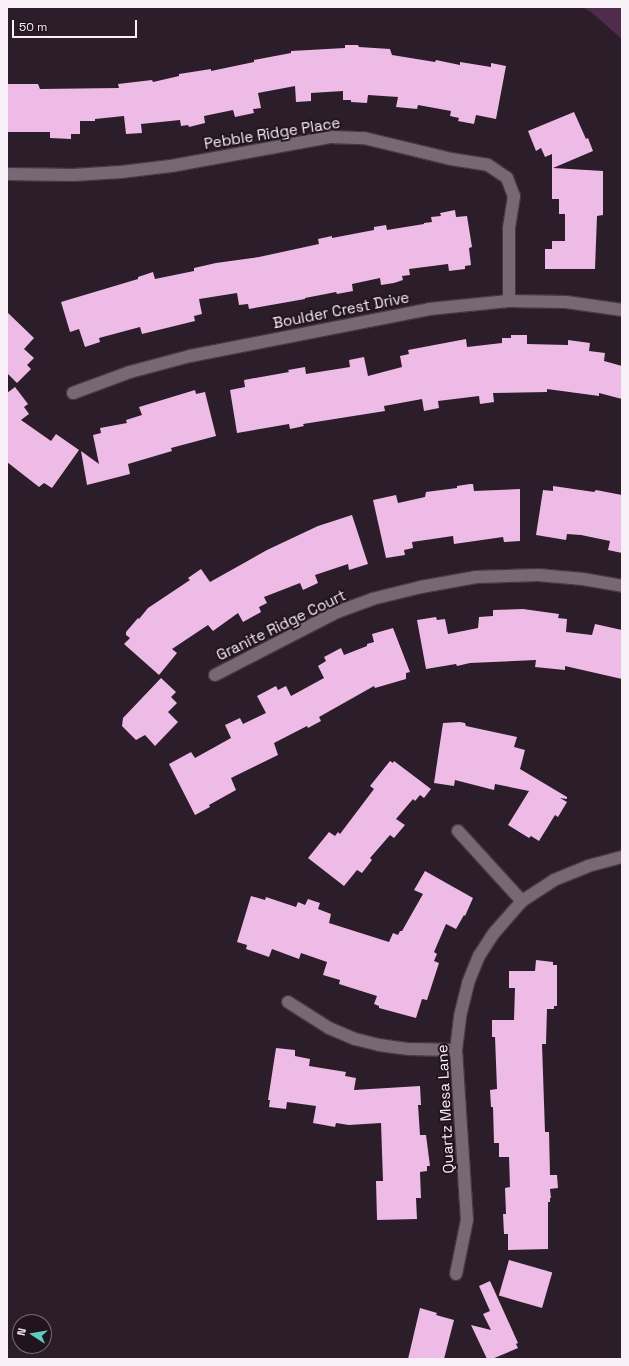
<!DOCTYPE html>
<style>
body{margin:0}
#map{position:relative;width:629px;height:1366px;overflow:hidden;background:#2b1d29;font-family:"Space Grotesk",sans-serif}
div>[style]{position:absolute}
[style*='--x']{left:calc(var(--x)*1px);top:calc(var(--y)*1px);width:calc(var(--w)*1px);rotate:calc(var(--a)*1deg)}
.green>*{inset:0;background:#502b4c}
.building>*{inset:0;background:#eebae6;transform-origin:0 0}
.roads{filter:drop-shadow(1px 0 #453a44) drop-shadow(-1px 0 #453a44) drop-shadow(0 1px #453a44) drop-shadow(0 -1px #453a44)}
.street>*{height:12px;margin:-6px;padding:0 6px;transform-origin:6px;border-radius:6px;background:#786875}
span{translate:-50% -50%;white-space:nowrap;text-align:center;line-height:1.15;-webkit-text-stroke:4px #21141f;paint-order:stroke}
.street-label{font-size:15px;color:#f8eff7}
.frame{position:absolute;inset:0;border:8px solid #f8eff7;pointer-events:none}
.north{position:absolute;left:12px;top:1314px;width:40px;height:40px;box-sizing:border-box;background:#21141f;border:1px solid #776c75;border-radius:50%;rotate:282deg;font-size:11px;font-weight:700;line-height:16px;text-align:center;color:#f8eff7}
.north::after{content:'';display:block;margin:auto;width:14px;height:18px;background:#5bcebc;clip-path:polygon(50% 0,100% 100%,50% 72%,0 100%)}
.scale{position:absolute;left:12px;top:20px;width:125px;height:18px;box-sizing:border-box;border:2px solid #f8eff7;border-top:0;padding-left:5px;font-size:12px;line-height:14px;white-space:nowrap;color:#f8eff7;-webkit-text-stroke:3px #21141f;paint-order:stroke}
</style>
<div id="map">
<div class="green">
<div style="clip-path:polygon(582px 7px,622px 7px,622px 39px,591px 12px)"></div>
</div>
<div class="building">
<div style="clip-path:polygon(345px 45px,358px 45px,359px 47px,390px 49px,392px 55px,435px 62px,436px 60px,460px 65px,460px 62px,491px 67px,491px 63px,506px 66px,496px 119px,476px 115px,474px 124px,458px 121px,459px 118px,450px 116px,451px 111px,418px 105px,417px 109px,396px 107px,398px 97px,368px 95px,367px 103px,351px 102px,351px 100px,343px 100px,343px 91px,311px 93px,311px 101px,296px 102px,295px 86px,258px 93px,261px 108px,253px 109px,254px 113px,235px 117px,233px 110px,204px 116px,205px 123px,189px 127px,188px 125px,181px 126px,180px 120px,141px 124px,142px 133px,126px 134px,124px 116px,95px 119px,95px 121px,80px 121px,80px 134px,71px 134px,71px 139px,50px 138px,50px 132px,7px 132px,7px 84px,38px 84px,40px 89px,119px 88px,118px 84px,152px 80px,153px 82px,179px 76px,179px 74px,211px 69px,211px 71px,254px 62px,254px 60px,291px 53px,291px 51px,345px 48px)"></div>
<div style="clip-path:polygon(574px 112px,586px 139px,588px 138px,593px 151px,553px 168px,603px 171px,603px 215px,597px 216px,595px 269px,545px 269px,545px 249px,552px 249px,552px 241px,565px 241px,565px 214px,559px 214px,559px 199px,552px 199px,552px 154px,545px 157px,541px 148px,536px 151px,528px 131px)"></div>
<div style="clip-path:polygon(455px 210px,456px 217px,467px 216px,472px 247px,469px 248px,471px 265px,465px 266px,465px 269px,449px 271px,448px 264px,409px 269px,410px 275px,402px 276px,403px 280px,394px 283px,381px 285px,380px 278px,352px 284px,353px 291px,337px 294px,336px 292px,305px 298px,305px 299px,249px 309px,248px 304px,239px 305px,237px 293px,199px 299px,202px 314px,194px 316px,195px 321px,142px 334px,140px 327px,99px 338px,100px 342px,85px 347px,79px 329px,70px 332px,61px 302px,138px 279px,138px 277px,153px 272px,155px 279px,194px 271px,194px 268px,216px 263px,259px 257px,319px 244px,318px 239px,332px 236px,332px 238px,374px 230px,374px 227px,386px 225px,387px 230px,424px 224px,424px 223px,432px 222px,431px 217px,441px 216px,440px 213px)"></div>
<div style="clip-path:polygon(7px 312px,34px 338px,24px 349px,34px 358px,27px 365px,31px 369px,17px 383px,7px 373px)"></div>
<div style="clip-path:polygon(511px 335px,527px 335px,527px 344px,568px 345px,568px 340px,590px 343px,589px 351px,605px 353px,604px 361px,622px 366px,622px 399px,599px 393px,599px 396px,547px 389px,547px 392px,493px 393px,494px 402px,480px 404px,479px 396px,438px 401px,439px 408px,424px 411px,422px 399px,384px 406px,385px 411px,303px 424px,304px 426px,290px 429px,289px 424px,237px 433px,230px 390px,245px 387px,244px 380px,289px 372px,288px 370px,305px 367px,306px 374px,350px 367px,349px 360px,364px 357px,368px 376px,402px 367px,400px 356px,409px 354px,408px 350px,466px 339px,467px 347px,502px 343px,502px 338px,511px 338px)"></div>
<div style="clip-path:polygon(15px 387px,28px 404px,24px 407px,29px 414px,21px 420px,51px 441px,56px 434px,79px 450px,52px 488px,44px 483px,39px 487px,7px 462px,7px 393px)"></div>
<div style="clip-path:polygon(195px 390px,196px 394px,205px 392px,216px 436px,171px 448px,172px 451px,128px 464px,130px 474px,87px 485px,81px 451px,99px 464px,93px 435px,101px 433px,100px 428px,127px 423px,126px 420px,142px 415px,139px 407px)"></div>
<div style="clip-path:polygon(470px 484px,473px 484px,474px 491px,520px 489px,520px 541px,504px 542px,503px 537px,454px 544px,453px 536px,412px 542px,413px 548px,404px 550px,405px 555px,386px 558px,373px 500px,396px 495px,398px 503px,425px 497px,426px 492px,457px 488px,457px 486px)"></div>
<div style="clip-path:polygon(553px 486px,594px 492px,596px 490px,622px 495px,622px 553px,608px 550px,610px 541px,581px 535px,567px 534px,566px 540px,536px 535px,543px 490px,553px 491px)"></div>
<div style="clip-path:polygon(352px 515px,368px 564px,349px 570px,348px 564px,315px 575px,318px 583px,303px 590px,300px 583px,264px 597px,267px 603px,259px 607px,261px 612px,243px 622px,238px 613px,213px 631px,208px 625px,172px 649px,177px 653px,159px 675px,124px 644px,130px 638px,126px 635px,126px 632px,138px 618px,139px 619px,148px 608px,190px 580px,188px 578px,201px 569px,210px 582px,267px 550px,318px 526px)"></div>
<div style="clip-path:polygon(523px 609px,559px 614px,558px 618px,567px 619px,566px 632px,592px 635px,595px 624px,622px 630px,622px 679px,565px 666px,565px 670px,535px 667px,536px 660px,470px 663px,457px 666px,456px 664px,426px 669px,417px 620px,436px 617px,437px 620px,445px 619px,448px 634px,478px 628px,479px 617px,493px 616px,493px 610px)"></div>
<div style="clip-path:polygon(393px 628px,410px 672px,406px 673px,406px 679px,375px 688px,374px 686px,319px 717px,321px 721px,308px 728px,307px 726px,274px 743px,278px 755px,231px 778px,236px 790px,209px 805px,210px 807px,195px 815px,169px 764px,191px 752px,195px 758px,231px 738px,225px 725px,240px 718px,243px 724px,266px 713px,257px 696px,276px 686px,278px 690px,286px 686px,291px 696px,324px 678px,318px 666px,326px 661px,324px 657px,341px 648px,344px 655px,367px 646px,367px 644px,374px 642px,372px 634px)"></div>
<div style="clip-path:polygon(161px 678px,176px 692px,171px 697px,177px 703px,168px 712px,178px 722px,155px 746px,145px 735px,136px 740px,122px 726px,123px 718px)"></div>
<div style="clip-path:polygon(460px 722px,465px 723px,466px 726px,517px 737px,514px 747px,525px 750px,520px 769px,567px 797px,567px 799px,560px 798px,567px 802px,558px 817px,555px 815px,539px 841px,531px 836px,529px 838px,508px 825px,529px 791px,495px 784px,494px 790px,455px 780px,454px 786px,434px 783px,443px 723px)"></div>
<div style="clip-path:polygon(390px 761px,393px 763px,394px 761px,431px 789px,424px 798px,420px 795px,415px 801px,413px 799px,396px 819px,405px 825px,394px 838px,390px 835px,370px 858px,372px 860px,362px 873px,357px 870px,344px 886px,308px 858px,329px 832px,335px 836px,338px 832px,340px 834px,374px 789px,370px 786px)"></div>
<div style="clip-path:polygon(425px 871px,473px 898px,465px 916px,464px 915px,456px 929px,446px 924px,434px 952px,437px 954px,434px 961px,439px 963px,427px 1000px,422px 999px,416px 1018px,379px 1008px,379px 1006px,374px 1004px,377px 996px,339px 984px,340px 980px,323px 975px,327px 962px,301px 953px,299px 959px,272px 949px,269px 957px,246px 949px,247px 945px,237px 942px,251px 896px,265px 900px,266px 897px,296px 907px,298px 902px,305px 905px,308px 899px,320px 903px,318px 909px,331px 914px,329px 923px,389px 942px,393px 933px,398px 935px,400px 931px,402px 931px,423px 894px,414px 890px)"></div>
<div style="clip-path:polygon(536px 960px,553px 962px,553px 965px,557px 965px,557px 1006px,554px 1006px,554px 1009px,547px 1009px,546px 1044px,542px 1044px,545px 1132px,549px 1132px,550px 1175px,557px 1175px,558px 1188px,550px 1189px,551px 1198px,550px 1198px,550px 1202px,548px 1202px,548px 1249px,508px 1250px,508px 1234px,504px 1234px,503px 1214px,506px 1214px,505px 1188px,510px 1187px,509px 1157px,499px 1157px,499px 1143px,494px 1143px,493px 1107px,491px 1107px,490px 1090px,497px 1089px,495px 1037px,492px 1037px,492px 1020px,514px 1020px,515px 988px,509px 988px,509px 971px,535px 971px)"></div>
<div style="clip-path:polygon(276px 1048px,295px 1050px,295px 1056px,310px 1059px,309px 1066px,346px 1072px,345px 1076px,356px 1078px,354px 1090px,420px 1086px,421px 1105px,418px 1105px,420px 1135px,426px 1135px,430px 1166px,427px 1166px,427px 1171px,420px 1172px,421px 1198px,416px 1198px,417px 1219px,377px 1220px,376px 1181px,383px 1181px,381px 1123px,349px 1125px,336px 1123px,335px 1127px,313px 1123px,316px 1106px,287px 1102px,286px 1109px,269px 1107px,270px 1100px,268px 1100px)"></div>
<div style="left:509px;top:1260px;width:45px;height:37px;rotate:16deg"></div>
<div style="clip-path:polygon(490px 1281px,518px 1343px,516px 1344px,518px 1348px,492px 1359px,487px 1359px,471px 1325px,491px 1330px,483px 1314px,490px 1311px,479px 1286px)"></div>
<div style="clip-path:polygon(420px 1308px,437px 1313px,436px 1315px,454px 1320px,444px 1359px,408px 1359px)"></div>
</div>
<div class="roads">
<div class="street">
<div style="--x:7;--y:174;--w:66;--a:0.9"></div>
<div style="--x:73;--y:175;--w:48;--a:-3.6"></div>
<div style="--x:121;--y:172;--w:50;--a:-6.8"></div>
<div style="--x:171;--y:166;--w:163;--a:-10.3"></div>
<div style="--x:331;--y:137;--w:33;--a:2"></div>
<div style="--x:364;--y:138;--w:89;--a:13.6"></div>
<div style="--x:451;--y:159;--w:37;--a:9"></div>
<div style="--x:488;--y:165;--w:23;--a:34"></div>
<div style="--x:507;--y:178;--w:19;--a:69"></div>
<div style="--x:514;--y:196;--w:33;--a:99"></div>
<div style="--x:509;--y:229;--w:72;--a:90"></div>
<div style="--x:73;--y:393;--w:61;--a:-20.2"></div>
<div style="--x:130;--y:372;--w:62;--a:-14.9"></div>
<div style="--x:190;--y:356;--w:244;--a:-11.1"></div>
<div style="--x:429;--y:309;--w:80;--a:-5.7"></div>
<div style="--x:509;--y:301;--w:57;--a:1"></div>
<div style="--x:566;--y:302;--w:57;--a:8.1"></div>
<div style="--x:215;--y:675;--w:137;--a:-27.3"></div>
<div style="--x:337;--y:612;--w:37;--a:-20"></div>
<div style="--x:372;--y:599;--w:50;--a:-13.8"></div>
<div style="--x:421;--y:587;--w:56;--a:-10.3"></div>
<div style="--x:476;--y:577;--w:62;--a:-1.8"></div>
<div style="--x:538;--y:575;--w:45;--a:5.1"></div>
<div style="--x:583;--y:579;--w:40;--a:10"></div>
<div style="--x:458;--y:831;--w:95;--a:47.6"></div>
<div style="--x:288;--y:1002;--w:49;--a:32.4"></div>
<div style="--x:329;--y:1028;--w:28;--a:23"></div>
<div style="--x:355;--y:1039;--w:25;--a:14"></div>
<div style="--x:379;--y:1045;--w:30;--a:8"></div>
<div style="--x:409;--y:1049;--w:47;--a:1.2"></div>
<div style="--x:456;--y:1274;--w:55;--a:-78.5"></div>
<div style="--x:467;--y:1220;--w:170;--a:-93.7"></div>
<div style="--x:456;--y:1050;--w:34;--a:-83"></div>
<div style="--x:460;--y:1016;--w:34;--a:-76"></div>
<div style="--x:468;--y:983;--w:29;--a:-68"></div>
<div style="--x:479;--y:956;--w:27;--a:-57"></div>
<div style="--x:494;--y:933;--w:43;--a:-48.8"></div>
<div style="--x:522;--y:901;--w:38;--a:-33"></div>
<div style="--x:554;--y:880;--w:37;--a:-22"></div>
<div style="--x:588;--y:866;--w:35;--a:-15"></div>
</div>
</div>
<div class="street-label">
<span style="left:272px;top:133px;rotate:-9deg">Pebble Ridge Place</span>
<span style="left:341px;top:310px;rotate:-11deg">Boulder Crest Drive</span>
<span style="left:281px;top:625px;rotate:-26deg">Granite Ridge Court</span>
<span style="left:445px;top:1109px;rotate:-93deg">Quartz Mesa Lane</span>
</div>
<div class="frame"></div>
<div class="north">N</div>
<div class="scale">50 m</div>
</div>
